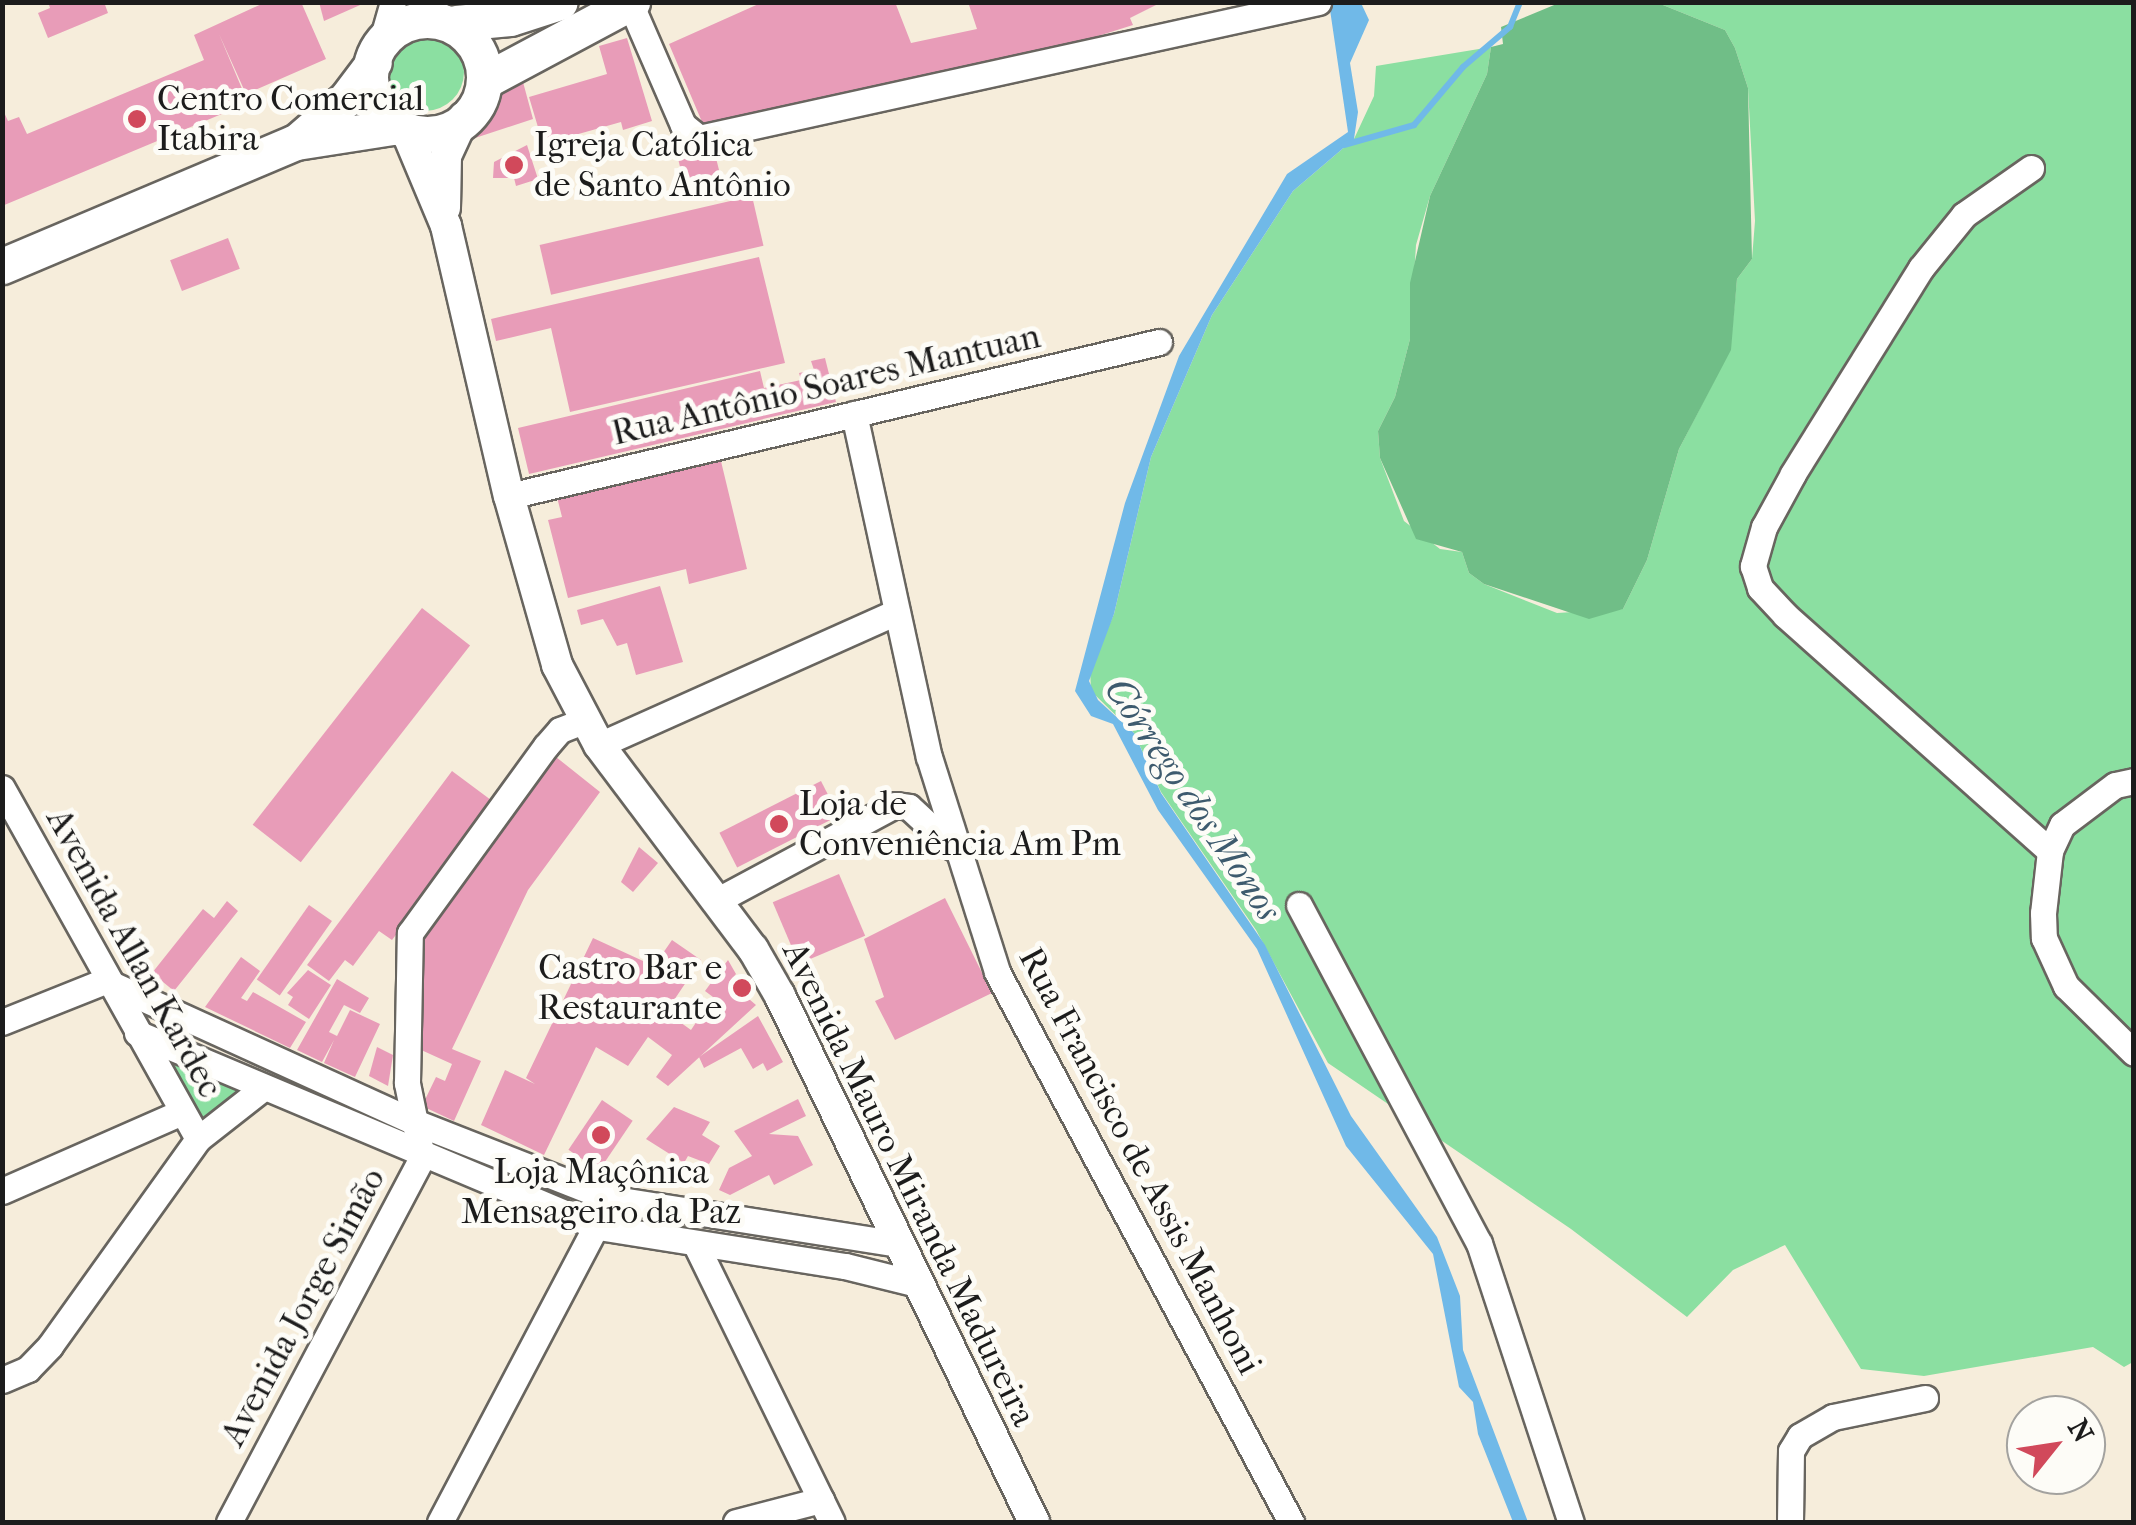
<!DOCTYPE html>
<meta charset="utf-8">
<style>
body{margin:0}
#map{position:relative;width:2136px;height:1525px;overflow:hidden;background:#f6eddb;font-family:"IM FELL French Canon",serif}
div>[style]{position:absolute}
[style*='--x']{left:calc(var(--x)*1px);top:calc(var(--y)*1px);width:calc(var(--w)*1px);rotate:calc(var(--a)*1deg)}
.green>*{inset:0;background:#8bdfa1}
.round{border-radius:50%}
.forest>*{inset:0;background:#70be87}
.water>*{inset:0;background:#70b9e8}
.stream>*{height:6px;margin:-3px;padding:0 3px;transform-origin:3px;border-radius:3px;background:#70b9e8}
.building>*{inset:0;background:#e89cb8;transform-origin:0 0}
.roads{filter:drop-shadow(2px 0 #68655f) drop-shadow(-2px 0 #68655f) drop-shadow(0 2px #68655f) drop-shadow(0 -2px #68655f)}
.minor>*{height:25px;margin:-12.5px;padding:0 12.5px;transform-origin:12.5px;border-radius:12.5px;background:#fff}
.major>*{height:30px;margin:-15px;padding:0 15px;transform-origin:15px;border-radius:15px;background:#fff}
.highway>*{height:35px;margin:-17.5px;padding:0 17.5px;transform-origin:17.5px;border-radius:17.5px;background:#fff}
.highway>.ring{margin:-17.5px;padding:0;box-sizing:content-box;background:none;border:35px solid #fff;border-radius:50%}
.dots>*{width:28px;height:28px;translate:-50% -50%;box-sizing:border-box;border:5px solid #fdfcf7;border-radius:50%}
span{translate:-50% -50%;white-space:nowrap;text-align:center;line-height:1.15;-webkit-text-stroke:10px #fdfcf7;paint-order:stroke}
.poi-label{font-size:35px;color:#1c1c1c}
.left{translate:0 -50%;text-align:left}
.right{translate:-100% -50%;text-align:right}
.street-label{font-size:35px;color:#1c1c1c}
.water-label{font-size:38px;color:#3e5b6e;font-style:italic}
.frame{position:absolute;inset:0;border:5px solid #1c1c1c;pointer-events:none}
.north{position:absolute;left:2006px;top:1395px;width:100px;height:100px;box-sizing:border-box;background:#fdfcf7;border:2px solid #a3a29f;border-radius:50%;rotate:60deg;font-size:28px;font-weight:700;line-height:40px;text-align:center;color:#1c1c1c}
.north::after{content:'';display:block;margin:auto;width:35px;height:45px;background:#d1495b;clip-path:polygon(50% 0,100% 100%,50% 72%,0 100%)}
</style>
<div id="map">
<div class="green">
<div style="clip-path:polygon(1658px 3px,2133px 3px,2133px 1362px,2124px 1367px,2093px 1347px,1924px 1376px,1861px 1369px,1785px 1245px,1733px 1270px,1687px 1317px,1571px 1229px,1328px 1063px,1256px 930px,1161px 792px,1134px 733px,1091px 691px,1090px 669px,1114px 614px,1151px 457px,1212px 315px,1293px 191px,1354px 139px,1374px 96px,1376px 66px,1491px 47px,1487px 74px,1430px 196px,1416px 245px,1410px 339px,1395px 397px,1378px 431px,1380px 458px,1404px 521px,1440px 549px,1462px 552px,1469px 573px,1484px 584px,1557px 613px,1623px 609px,1647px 560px,1679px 449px,1730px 350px,1737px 279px,1752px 259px,1755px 221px,1748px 88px,1735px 48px,1725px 30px)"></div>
<div class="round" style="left:386px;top:33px;width:78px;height:78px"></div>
<div style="clip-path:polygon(166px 1060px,240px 1091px,202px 1125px)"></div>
</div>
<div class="forest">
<div style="clip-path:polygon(1658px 3px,1725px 30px,1735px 48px,1748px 88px,1752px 259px,1737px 279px,1731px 350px,1679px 449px,1647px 560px,1623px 609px,1589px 619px,1484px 584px,1469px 573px,1462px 552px,1416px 539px,1380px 458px,1378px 431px,1395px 397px,1410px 339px,1410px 283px,1430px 196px,1487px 74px,1491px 47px,1503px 44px,1501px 27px,1559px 3px)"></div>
</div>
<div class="water">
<div style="clip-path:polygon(1329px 3px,1361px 3px,1369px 20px,1350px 63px,1358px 112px,1354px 139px,1293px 191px,1212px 315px,1151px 457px,1114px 614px,1089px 681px,1098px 700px,1134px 733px,1161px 793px,1265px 945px,1351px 1116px,1437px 1237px,1460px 1296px,1463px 1350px,1528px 1522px,1513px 1522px,1478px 1434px,1473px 1402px,1459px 1387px,1433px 1254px,1346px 1146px,1257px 949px,1158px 810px,1113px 724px,1091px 716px,1075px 691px,1125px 503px,1179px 356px,1287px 174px,1348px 132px)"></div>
</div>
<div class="stream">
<div style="--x:1344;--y:145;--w:73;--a:-15.9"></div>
<div style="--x:1414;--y:125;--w:76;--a:-49.8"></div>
<div style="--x:1463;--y:67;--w:62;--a:-40.4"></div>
<div style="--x:1510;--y:27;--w:27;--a:-68"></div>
</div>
<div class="building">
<div style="clip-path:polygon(48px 2px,104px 2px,108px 13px,48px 38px,38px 13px,50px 8px)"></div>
<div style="clip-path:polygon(266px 2px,301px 2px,326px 59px,246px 94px,219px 34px,248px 103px,2px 206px,2px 108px,8px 121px,19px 117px,27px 134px,204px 60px,194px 35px)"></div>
<div style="clip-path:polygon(319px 2px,367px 2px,324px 21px)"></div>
<div style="clip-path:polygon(763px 2px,895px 2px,911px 43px,977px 29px,968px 2px,1162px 2px,1130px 18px,1133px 25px,1060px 48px,705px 129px,669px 44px)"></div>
<div style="clip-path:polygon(627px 38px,652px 121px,623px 130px,621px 122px,543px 144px,529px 97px,607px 74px,599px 46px)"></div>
<div style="clip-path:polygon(520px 71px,533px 119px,469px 140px,492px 98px)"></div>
<div style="clip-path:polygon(527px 145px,538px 179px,516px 186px,514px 178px,493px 178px,494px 162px)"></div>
<div style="left:714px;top:150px;width:34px;height:37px;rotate:76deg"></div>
<div style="left:752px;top:196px;width:51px;height:218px;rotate:77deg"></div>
<div style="left:228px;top:238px;width:33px;height:62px;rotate:69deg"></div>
<div style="clip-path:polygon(759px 257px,785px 363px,570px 412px,551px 328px,496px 341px,491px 319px)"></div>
<div style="clip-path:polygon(825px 358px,836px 402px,529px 474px,518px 428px,760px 371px,764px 388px,801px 380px,799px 373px,814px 370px,811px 361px)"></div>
<div style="clip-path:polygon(719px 453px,747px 569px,689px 584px,686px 569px,568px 598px,548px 520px,562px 517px,556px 493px)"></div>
<div style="clip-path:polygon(660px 586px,683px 662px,636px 675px,627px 643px,617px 646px,603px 619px,581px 625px,577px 610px)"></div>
<div style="left:422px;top:608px;width:61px;height:275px;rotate:38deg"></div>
<div style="clip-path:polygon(551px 753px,600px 792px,528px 890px,452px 1049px,481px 1061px,454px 1121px,422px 1106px,436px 1077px,445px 1081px,452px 1064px,419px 1049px,420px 935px)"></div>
<div style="clip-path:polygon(452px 771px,495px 803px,392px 940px,379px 931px,353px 966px,345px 960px,329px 981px,307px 965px)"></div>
<div style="left:821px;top:781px;width:39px;height:114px;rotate:63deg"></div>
<div style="clip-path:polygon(639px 847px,658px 863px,633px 892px,621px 882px)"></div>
<div style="left:839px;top:874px;width:67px;height:72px;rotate:67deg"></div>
<div style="clip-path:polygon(945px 898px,992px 993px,895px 1040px,875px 1001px,884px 997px,864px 939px)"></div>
<div style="clip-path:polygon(227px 901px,238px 911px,174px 991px,152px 973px,203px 909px,214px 918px)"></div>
<div style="left:309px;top:905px;width:28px;height:91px;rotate:35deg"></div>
<div style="clip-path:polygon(593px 938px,654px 966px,672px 940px,701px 960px,666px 1012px,691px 1030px,713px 997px,705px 991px,728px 960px,736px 974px,729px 982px,756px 1005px,668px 1086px,656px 1077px,672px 1055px,648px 1037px,628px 1066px,596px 1047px,544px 1155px,481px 1125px,505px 1070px,535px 1084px,526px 1078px)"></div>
<div style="clip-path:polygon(241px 957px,260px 971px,241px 998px,247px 1001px,253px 992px,306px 1022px,290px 1048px,205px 1007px)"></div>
<div style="clip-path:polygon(308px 970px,331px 985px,309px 1019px,288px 1005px,293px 997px,287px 993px)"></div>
<div style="clip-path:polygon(337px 979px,369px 998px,360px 1013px,344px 1005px,329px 1032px,337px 1036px,350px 1010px,380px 1024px,355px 1077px,324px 1063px,334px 1040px,322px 1062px,297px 1050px)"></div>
<div style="clip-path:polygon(758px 1016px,783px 1062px,767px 1071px,763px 1063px,753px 1069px,741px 1048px,704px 1068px,699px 1057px)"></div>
<div style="clip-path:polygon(377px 1047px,393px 1055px,388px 1086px,369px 1076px)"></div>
<div style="clip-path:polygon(798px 1099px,806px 1116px,769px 1134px,798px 1136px,813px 1165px,774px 1185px,769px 1175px,730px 1195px,719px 1190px,729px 1168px,752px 1156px,734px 1131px)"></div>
<div style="left:602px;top:1100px;width:37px;height:60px;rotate:34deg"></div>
<div style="clip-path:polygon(674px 1107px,710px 1122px,702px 1135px,720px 1146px,709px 1164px,688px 1156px,684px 1163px,646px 1139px)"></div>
</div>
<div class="roads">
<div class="minor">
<div style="--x:425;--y:2;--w:24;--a:42"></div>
<div style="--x:630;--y:3;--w:133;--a:66.5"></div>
<div style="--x:683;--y:125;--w:21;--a:39"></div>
<div style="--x:699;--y:138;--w:634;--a:-12.39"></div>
<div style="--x:379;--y:51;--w:51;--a:-74.1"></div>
<div style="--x:2031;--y:168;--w:82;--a:145"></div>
<div style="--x:1964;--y:215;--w:68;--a:129.1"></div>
<div style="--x:1921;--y:268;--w:243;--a:121.9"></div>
<div style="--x:1793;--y:474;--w:60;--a:118.7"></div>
<div style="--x:1764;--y:527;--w:41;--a:105.8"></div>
<div style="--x:1753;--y:566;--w:23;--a:72"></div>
<div style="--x:1760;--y:588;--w:37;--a:47"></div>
<div style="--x:1785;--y:615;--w:355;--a:41.7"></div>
<div style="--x:854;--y:414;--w:351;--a:77.7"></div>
<div style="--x:929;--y:757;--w:225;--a:72.4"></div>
<div style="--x:997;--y:972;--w:624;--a:61.87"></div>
<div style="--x:509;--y:496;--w:668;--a:-13.33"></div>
<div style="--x:599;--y:745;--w:326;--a:-24.1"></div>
<div style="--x:2134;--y:781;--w:19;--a:168"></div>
<div style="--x:2115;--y:785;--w:66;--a:143"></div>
<div style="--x:2062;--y:825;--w:29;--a:115"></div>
<div style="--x:2050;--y:851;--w:62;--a:96.4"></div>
<div style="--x:2043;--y:913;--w:25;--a:88"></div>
<div style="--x:2044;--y:938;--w:53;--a:65.4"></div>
<div style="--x:2066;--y:986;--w:95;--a:44.6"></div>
<div style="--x:2;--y:788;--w:402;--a:60.8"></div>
<div style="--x:198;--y:1139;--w:254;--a:125.6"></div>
<div style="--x:50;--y:1346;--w:32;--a:134"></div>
<div style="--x:28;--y:1369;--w:28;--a:157"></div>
<div style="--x:716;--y:901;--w:203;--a:-28.2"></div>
<div style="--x:895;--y:805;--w:14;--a:8"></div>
<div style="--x:909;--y:807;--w:59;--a:42.9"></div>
<div style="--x:1299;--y:905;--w:383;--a:62"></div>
<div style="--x:1479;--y:1243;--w:294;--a:71.8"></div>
<div style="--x:2;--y:1022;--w:111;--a:-21.7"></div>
<div style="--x:105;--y:981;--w:337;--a:24.5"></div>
<div style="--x:412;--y:1121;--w:211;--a:21.4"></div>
<div style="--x:608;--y:1198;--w:294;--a:9"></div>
<div style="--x:137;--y:1033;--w:500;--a:22.82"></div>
<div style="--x:598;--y:1227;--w:250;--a:9"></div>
<div style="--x:845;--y:1266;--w:74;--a:14"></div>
<div style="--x:198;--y:1139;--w:83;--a:-38.1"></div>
<div style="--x:2;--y:1191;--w:197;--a:-23.7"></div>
<div style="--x:697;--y:1247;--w:306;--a:63.9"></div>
<div style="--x:229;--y:1522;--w:413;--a:-62.1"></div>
<div style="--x:422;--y:1157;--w:76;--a:-101.5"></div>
<div style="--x:407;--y:1083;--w:150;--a:-88.9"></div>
<div style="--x:410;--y:933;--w:231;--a:-54"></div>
<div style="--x:546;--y:746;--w:21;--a:-49"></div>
<div style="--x:560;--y:730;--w:26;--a:-21"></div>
<div style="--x:440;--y:1522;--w:349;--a:-62.2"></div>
<div style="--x:736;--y:1522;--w:88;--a:-14.5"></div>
<div style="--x:1790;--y:1522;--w:71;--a:-89.2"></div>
<div style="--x:1791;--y:1451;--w:17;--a:-59"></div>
<div style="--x:1800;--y:1436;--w:38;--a:-30"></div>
<div style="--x:1833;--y:1417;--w:94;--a:-11.7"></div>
</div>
<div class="major">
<div style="--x:407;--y:133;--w:101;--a:67.2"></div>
<div style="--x:446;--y:226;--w:277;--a:76.9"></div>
<div style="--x:509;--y:496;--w:176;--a:74.1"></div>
<div style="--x:557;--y:665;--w:90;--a:62.3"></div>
<div style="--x:599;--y:745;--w:256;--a:53"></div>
<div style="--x:753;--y:949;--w:54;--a:60.1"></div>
<div style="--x:780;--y:996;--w:584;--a:64.22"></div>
<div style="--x:445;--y:208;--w:52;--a:-88.9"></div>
<div style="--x:446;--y:156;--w:43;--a:-65.2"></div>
</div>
<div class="highway">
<div class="ring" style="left:370px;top:20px;width:79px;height:79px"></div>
<div style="--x:456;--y:23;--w:54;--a:-5.3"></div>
<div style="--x:510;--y:18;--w:52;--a:-17.7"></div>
<div style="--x:484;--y:81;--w:168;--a:-28.1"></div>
<div style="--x:300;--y:139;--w:61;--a:-41"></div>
<div style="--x:346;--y:99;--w:46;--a:-52.9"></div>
<div style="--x:2;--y:266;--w:319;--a:-22.9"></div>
<div style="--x:296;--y:142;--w:98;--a:-8.8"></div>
</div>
</div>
<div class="dots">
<div style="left:137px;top:119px;background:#d1495b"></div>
<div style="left:514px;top:165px;background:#d1495b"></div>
<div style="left:779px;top:824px;background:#d1495b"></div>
<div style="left:742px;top:988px;background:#d1495b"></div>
<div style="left:601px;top:1135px;background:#d1495b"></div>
</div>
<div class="poi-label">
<span class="left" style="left:157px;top:119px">Centro Comercial<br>Itabira</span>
<span class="left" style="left:534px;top:165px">Igreja Católica<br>de Santo Antônio</span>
<span class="left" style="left:799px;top:824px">Loja de<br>Conveniência Am Pm</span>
<span class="right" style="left:722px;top:988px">Castro Bar e<br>Restaurante</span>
<span style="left:601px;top:1192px">Loja Maçônica<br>Mensageiro da Paz</span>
</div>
<div class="street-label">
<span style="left:826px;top:385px;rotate:-13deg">Rua Antônio Soares Mantuan</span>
<span style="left:134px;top:953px;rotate:61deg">Avenida Allan Kardec</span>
<span style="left:1140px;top:1161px;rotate:62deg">Rua Francisco de Assis Manhoni</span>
<span style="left:909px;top:1184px;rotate:64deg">Avenida Mauro Miranda Madureira</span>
<span style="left:303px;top:1307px;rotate:-62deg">Avenida Jorge Simão</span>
</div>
<div class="water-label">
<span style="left:1193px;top:799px;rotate:56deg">Córrego dos Monos</span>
</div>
<div class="frame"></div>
<div class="north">N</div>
</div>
